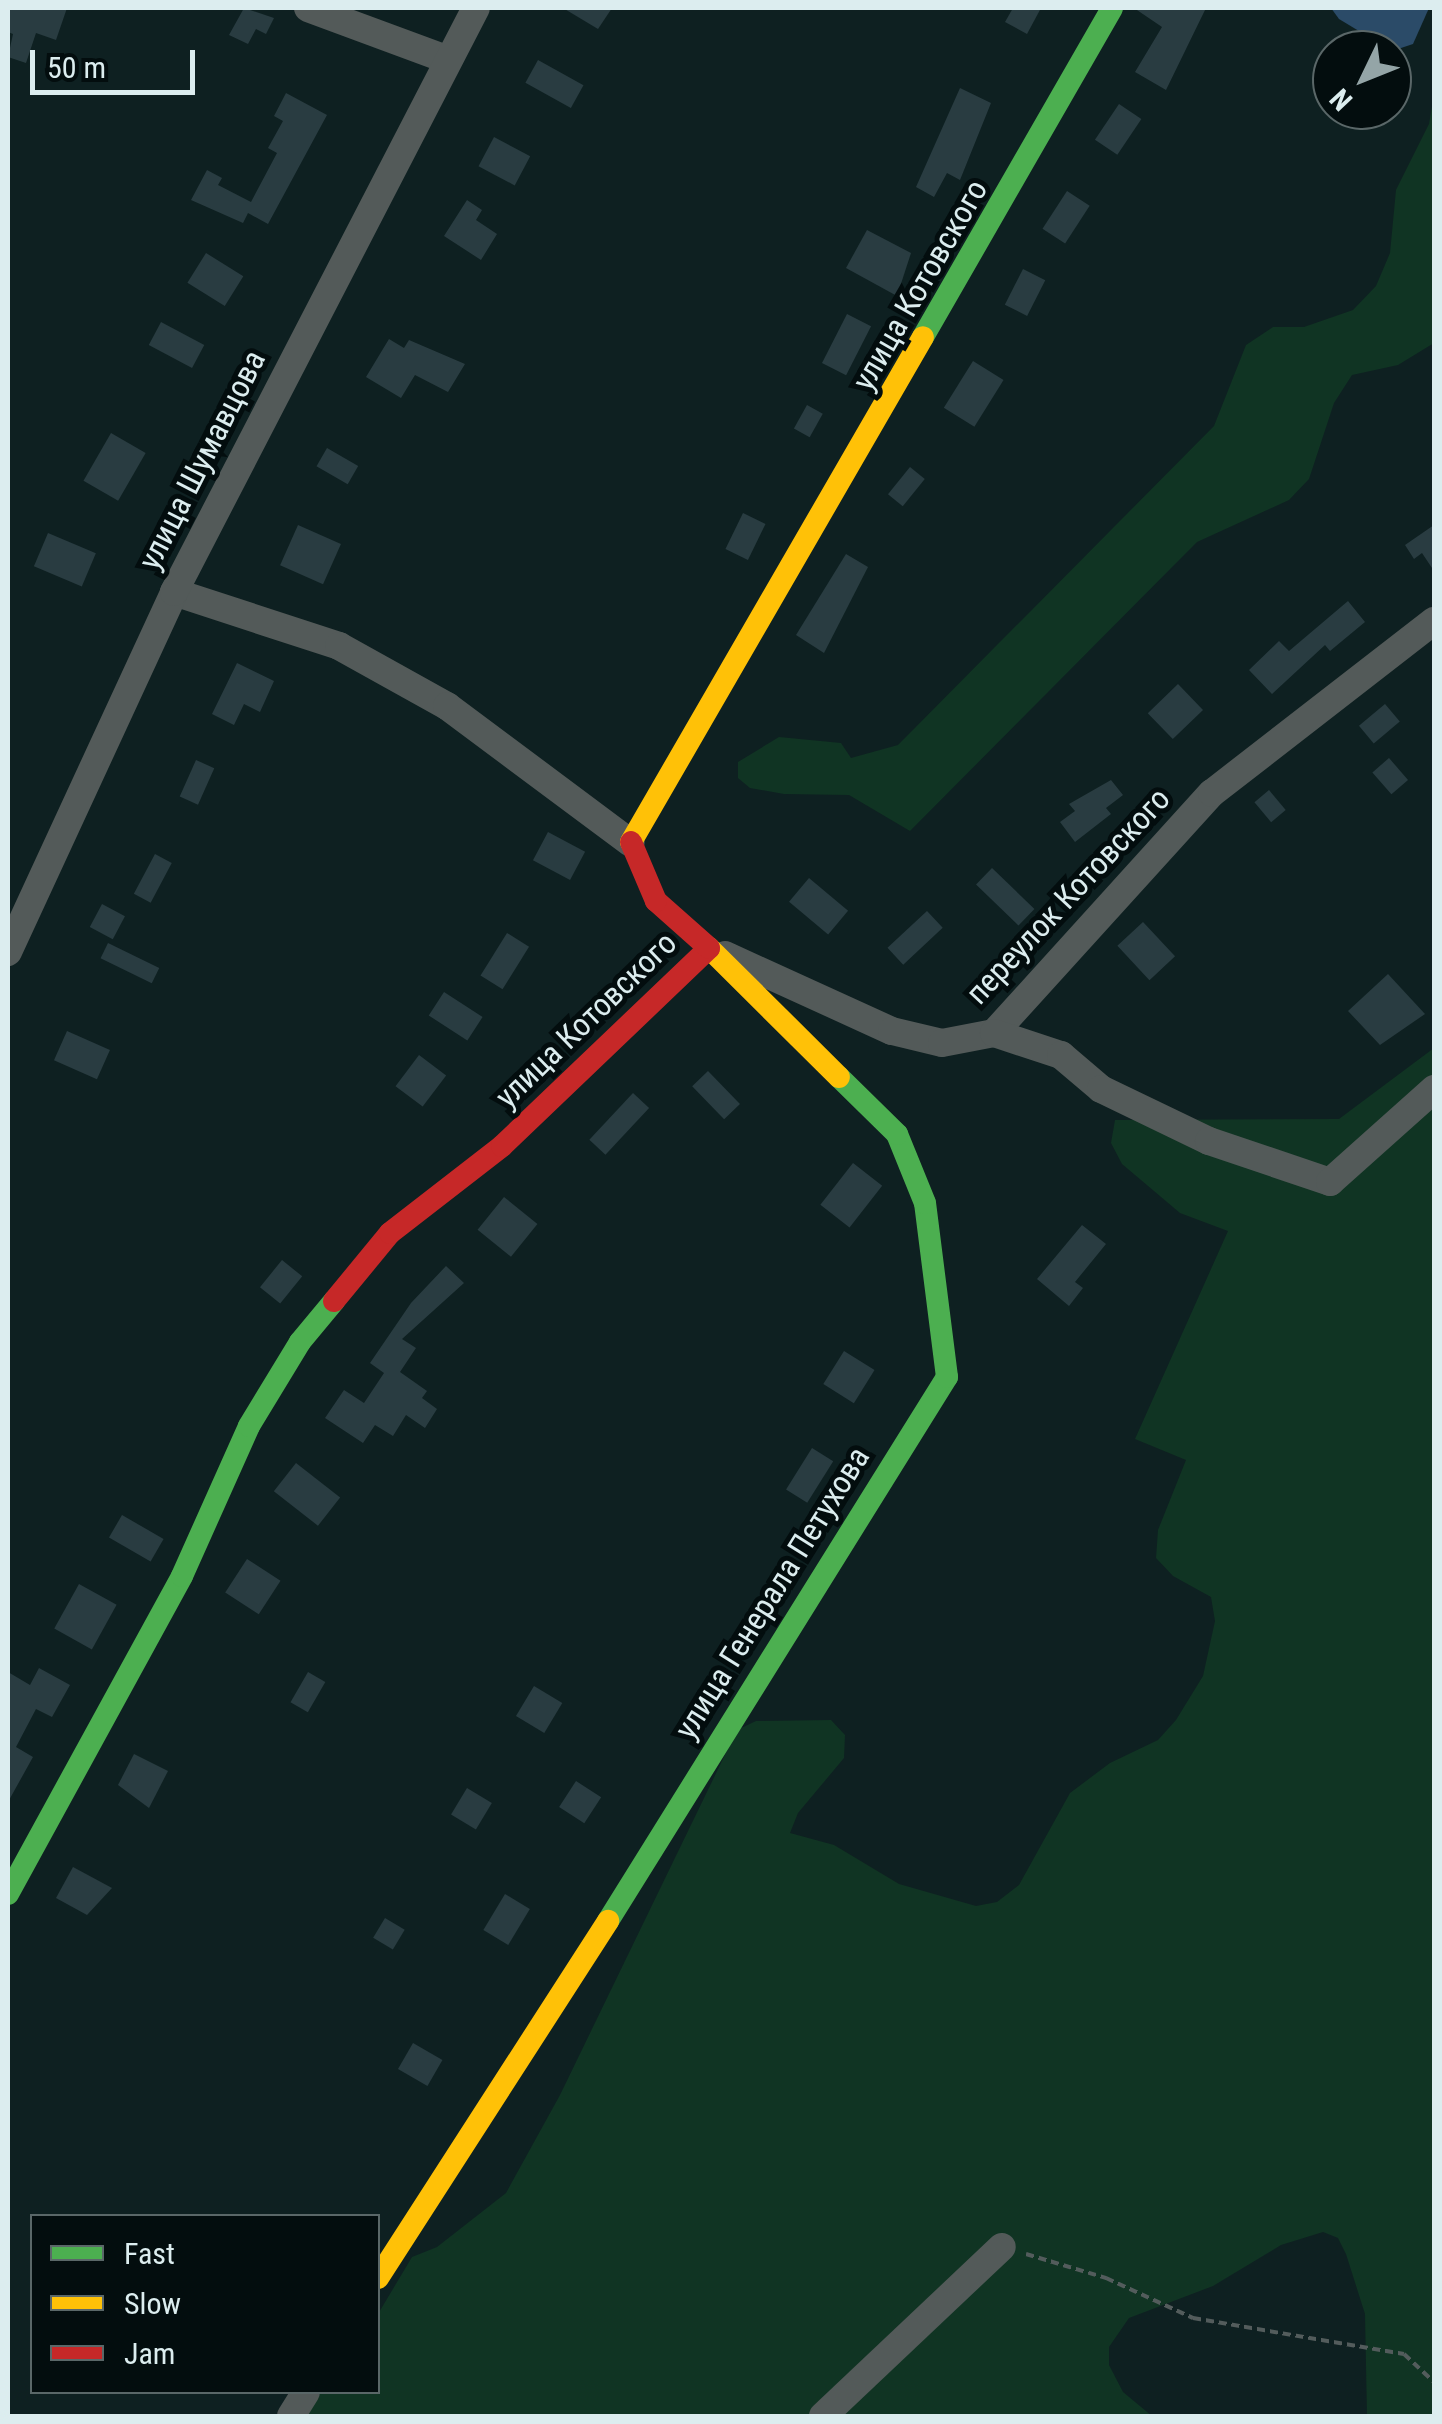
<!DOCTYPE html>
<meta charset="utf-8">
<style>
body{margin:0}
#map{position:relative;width:1442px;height:2424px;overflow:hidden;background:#0e2021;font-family:"Roboto Condensed",sans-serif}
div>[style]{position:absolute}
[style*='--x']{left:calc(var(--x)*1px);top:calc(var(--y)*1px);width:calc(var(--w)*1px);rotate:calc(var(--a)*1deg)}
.green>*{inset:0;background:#103423}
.water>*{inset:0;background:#2b4b68}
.building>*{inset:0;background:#293c41;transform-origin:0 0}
.path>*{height:4px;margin-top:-2px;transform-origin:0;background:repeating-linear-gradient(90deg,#535c5c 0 8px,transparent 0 13px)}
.street>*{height:28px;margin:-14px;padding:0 14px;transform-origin:14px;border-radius:14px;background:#535a59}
.fast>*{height:22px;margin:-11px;padding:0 11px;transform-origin:11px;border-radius:11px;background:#4caf50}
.slow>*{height:22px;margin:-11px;padding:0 11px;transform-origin:11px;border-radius:11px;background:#ffc107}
.jam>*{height:22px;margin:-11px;padding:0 11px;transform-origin:11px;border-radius:11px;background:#c62828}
span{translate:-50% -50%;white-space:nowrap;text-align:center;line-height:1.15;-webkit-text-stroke:10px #030d0e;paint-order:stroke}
.street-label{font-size:32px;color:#dcedef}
.frame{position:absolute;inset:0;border:10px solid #dcedef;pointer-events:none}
.legend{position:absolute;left:30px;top:2214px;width:350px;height:180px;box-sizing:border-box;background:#030d0e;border:2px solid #5a6768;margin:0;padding:12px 18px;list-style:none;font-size:30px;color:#dcedef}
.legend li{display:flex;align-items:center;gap:20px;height:50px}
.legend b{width:50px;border:2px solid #5a6768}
.north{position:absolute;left:1312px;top:30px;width:100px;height:100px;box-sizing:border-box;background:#030d0e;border:2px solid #5a6768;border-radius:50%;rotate:227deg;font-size:28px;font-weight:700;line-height:40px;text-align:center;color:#dcedef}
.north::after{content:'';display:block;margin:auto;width:35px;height:45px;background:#94a5a7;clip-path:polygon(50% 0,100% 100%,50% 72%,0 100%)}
.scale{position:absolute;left:30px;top:50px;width:165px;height:45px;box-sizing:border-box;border:5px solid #dcedef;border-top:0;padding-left:12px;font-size:30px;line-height:35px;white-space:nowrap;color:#dcedef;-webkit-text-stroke:8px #030d0e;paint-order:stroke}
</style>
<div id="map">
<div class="green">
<div style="clip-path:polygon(1434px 94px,1434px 343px,1398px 365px,1352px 375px,1334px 403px,1309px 479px,1289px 500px,1197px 542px,910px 831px,849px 795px,784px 794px,750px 788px,738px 778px,738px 762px,779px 737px,841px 743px,851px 758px,898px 745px,1214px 426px,1246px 345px,1273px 327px,1304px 327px,1353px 310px,1376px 286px,1390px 253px,1396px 190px,1429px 124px)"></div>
<div style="clip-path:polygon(1434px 1048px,1434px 2416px,1367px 2416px,1365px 2314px,1346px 2254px,1338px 2238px,1323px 2232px,1281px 2245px,1213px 2286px,1129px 2318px,1109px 2347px,1109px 2365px,1123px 2392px,1152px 2416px,297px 2416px,317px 2392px,378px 2392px,378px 2314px,412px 2257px,437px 2247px,506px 2193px,560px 2095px,737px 1730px,756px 1721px,831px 1720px,845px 1735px,844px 1758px,798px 1813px,790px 1833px,834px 1845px,899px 1884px,976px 1906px,997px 1902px,1019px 1885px,1070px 1793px,1110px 1763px,1158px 1740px,1176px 1720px,1203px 1676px,1215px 1621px,1211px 1597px,1173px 1576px,1156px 1558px,1158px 1530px,1186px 1460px,1135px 1439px,1228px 1231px,1180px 1213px,1122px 1164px,1111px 1143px,1115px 1120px,1339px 1119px)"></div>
</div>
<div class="water">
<div style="clip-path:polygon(1331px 8px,1429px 8px,1413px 44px,1392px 51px,1339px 19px)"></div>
</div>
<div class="building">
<div style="clip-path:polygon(8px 8px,67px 8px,56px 40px,36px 33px,26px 63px,8px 57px,13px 34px,8px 32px)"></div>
<div style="clip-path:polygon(244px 8px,274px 18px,266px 34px,256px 29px,248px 44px,229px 35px)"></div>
<div style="clip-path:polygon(563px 8px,612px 8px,598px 29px)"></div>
<div style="clip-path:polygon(1013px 8px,1041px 8px,1027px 34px,1005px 22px)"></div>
<div style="clip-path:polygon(1134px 8px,1206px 8px,1166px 90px,1135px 72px,1162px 27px)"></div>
<div style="left:538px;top:60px;width:52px;height:26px;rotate:29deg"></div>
<div style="clip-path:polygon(960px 88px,991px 103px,960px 180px,947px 173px,934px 197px,916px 187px)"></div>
<div style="clip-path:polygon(286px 93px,327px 115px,268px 224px,248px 213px,243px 223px,191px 200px,207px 170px,222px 178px,218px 185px,251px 202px,277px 153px,268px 148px,283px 121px,274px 116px)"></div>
<div style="left:1119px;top:104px;width:27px;height:43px;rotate:34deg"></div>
<div style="left:494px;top:137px;width:41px;height:33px;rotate:28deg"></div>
<div style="left:1067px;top:191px;width:27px;height:45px;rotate:33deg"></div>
<div style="clip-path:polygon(467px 200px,482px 210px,476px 220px,497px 234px,481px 260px,444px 236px)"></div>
<div style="clip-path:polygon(867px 230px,911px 253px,897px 296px,846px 268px)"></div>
<div style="left:206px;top:253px;width:44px;height:35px;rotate:32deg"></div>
<div style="left:1023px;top:269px;width:25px;height:40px;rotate:27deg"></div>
<div style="left:847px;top:314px;width:27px;height:55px;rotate:27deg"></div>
<div style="left:161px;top:322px;width:49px;height:26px;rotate:28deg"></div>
<div style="clip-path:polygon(389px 339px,404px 348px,409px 340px,465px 364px,448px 392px,415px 375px,401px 398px,366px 377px)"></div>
<div style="left:973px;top:361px;width:36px;height:55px;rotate:32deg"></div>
<div style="left:807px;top:405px;width:18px;height:27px;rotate:29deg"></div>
<div style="left:111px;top:433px;width:40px;height:55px;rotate:30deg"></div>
<div style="left:327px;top:448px;width:36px;height:21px;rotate:30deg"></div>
<div style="left:910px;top:467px;width:19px;height:35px;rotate:39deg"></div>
<div style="left:743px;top:513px;width:25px;height:40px;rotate:26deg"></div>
<div style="left:298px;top:525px;width:47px;height:44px;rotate:24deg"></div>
<div style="clip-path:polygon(1434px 525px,1434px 571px,1422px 553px,1414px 559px,1405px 545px)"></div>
<div style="left:48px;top:533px;width:52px;height:36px;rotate:23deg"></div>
<div style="clip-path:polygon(846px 554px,868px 567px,824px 653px,796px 635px)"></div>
<div style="clip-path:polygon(1348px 601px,1365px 622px,1330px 651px,1325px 645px,1272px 694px,1249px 670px,1279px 641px,1289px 651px)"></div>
<div style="clip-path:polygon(237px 663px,274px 681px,260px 712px,244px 704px,234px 725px,212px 714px)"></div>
<div style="left:1178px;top:684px;width:36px;height:42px;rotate:46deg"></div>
<div style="left:1385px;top:704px;width:23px;height:34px;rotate:50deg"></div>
<div style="left:1389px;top:758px;width:29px;height:22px;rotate:49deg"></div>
<div style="left:196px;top:760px;width:20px;height:40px;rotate:24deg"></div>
<div style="clip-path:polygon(1111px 780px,1123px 795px,1106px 808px,1111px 814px,1075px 842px,1060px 822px,1075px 811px,1069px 804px)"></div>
<div style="left:1269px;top:790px;width:26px;height:19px;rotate:50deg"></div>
<div style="left:548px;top:832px;width:42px;height:32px;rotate:28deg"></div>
<div style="left:155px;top:854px;width:19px;height:45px;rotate:28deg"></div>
<div style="left:992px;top:868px;width:59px;height:23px;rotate:44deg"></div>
<div style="left:809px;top:878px;width:51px;height:31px;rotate:40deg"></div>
<div style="left:102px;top:904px;width:26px;height:26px;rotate:28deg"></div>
<div style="left:927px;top:911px;width:23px;height:54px;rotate:47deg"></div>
<div style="left:1143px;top:922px;width:47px;height:35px;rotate:47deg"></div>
<div style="left:507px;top:933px;width:26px;height:50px;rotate:32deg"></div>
<div style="left:108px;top:943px;width:57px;height:17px;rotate:26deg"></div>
<div style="clip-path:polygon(1388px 974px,1425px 1014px,1380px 1045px,1348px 1011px)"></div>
<div style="left:444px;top:992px;width:46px;height:28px;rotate:33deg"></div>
<div style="left:67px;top:1031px;width:47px;height:32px;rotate:24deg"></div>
<div style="left:419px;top:1055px;width:34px;height:39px;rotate:37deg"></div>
<div style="left:708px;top:1071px;width:46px;height:22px;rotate:46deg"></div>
<div style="left:633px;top:1093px;width:22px;height:64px;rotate:43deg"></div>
<div style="left:853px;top:1163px;width:37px;height:53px;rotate:38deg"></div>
<div style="left:504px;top:1197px;width:43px;height:42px;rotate:39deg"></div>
<div style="clip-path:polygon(1082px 1225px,1106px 1244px,1075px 1282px,1083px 1288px,1069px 1306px,1037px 1279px)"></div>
<div style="left:282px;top:1260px;width:26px;height:35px;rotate:39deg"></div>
<div style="clip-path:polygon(446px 1266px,464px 1283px,402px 1339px,416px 1348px,400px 1372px,427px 1391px,422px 1398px,437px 1409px,425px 1428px,406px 1415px,393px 1436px,375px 1425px,363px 1443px,325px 1418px,344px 1390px,364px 1403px,384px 1373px,370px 1363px,411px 1303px)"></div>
<div style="left:844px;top:1351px;width:36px;height:39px;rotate:32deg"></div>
<div style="left:812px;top:1448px;width:25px;height:49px;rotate:32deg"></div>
<div style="left:296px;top:1463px;width:56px;height:36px;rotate:38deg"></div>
<div style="left:122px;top:1515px;width:48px;height:26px;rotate:30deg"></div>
<div style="left:247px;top:1559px;width:40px;height:40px;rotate:33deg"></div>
<div style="left:79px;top:1584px;width:43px;height:51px;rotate:29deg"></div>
<div style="clip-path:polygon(39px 1668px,70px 1685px,52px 1717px,36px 1709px,16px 1747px,33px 1757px,8px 1802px,8px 1672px,30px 1685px)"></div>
<div style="left:308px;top:1672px;width:20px;height:35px;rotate:30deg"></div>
<div style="left:534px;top:1686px;width:33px;height:35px;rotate:31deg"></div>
<div style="clip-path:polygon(134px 1754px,168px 1771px,149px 1808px,118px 1785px)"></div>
<div style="left:576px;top:1781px;width:30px;height:31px;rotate:33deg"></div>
<div style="left:467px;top:1788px;width:29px;height:31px;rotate:31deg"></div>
<div style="clip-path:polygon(73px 1867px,112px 1888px,87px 1915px,56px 1898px)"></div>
<div style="left:505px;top:1894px;width:29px;height:42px;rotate:31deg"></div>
<div style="left:385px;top:1918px;width:23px;height:23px;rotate:31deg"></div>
<div style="left:413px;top:2043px;width:34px;height:30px;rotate:30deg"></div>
</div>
<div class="path">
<div style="--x:1026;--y:2254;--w:84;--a:16.7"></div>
<div style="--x:1106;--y:2278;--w:96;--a:24.7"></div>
<div style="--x:1193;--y:2318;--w:214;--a:9.7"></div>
<div style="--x:1404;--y:2354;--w:41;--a:43"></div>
</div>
<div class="street">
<div style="--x:308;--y:8;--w:147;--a:20.3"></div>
<div style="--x:174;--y:592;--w:174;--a:18.1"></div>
<div style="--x:339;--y:646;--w:124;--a:29.1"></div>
<div style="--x:447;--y:706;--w:229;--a:36.7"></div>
<div style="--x:8;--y:952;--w:396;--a:-65.2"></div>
<div style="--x:174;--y:592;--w:657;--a:-62.66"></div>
<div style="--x:725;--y:955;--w:183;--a:24.5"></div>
<div style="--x:892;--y:1031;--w:51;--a:13.5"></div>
<div style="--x:942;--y:1043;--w:53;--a:-10.9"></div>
<div style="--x:994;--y:1033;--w:324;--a:-47.8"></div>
<div style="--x:1212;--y:793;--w:281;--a:-37.8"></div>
<div style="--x:994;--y:1033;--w:71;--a:18.2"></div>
<div style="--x:1061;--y:1055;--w:52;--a:40.4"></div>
<div style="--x:1101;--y:1089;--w:120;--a:25.7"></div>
<div style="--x:1209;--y:1141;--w:128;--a:18.7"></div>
<div style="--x:1330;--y:1182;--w:140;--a:-41.8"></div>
<div style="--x:291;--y:2416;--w:28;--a:-58"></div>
<div style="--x:823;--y:2416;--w:246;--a:-43.4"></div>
</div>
<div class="fast">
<div style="--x:923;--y:337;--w:379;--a:-60.1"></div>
<div style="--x:8;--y:1894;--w:362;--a:-61.3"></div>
<div style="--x:182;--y:1576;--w:164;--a:-65.9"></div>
<div style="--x:249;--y:1426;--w:98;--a:-58.7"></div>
<div style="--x:300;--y:1342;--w:53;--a:-50.3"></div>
<div style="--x:608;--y:1921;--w:641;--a:-58.07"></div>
<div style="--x:947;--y:1377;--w:175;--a:-97.2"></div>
<div style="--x:925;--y:1203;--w:74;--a:-112.1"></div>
<div style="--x:897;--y:1134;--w:81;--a:-135.5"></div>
</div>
<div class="slow">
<div style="--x:631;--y:842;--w:583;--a:-59.96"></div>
<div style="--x:709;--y:948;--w:183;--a:44.8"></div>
<div style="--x:378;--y:2278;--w:425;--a:-57.2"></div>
</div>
<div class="jam">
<div style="--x:334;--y:1301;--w:88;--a:-50.5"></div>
<div style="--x:390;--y:1233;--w:142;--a:-37.8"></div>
<div style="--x:502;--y:1146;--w:286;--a:-43.7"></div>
<div style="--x:709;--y:948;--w:71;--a:-138.4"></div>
<div style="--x:656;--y:901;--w:64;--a:-113"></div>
</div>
<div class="street-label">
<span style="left:920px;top:285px;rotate:-60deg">улица Котовского</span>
<span style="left:202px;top:460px;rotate:-63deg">улица Шумавцова</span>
<span style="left:1068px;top:896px;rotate:-47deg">переулок Котовского</span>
<span style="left:586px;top:1020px;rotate:-44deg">улица Котовского</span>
<span style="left:772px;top:1593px;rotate:-58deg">улица Генерала Петухова</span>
</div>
<div class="frame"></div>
<ul class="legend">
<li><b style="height:12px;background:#4caf50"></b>Fast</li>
<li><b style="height:12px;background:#ffc107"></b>Slow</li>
<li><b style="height:12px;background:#c62828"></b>Jam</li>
</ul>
<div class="north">N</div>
<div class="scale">50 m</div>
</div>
